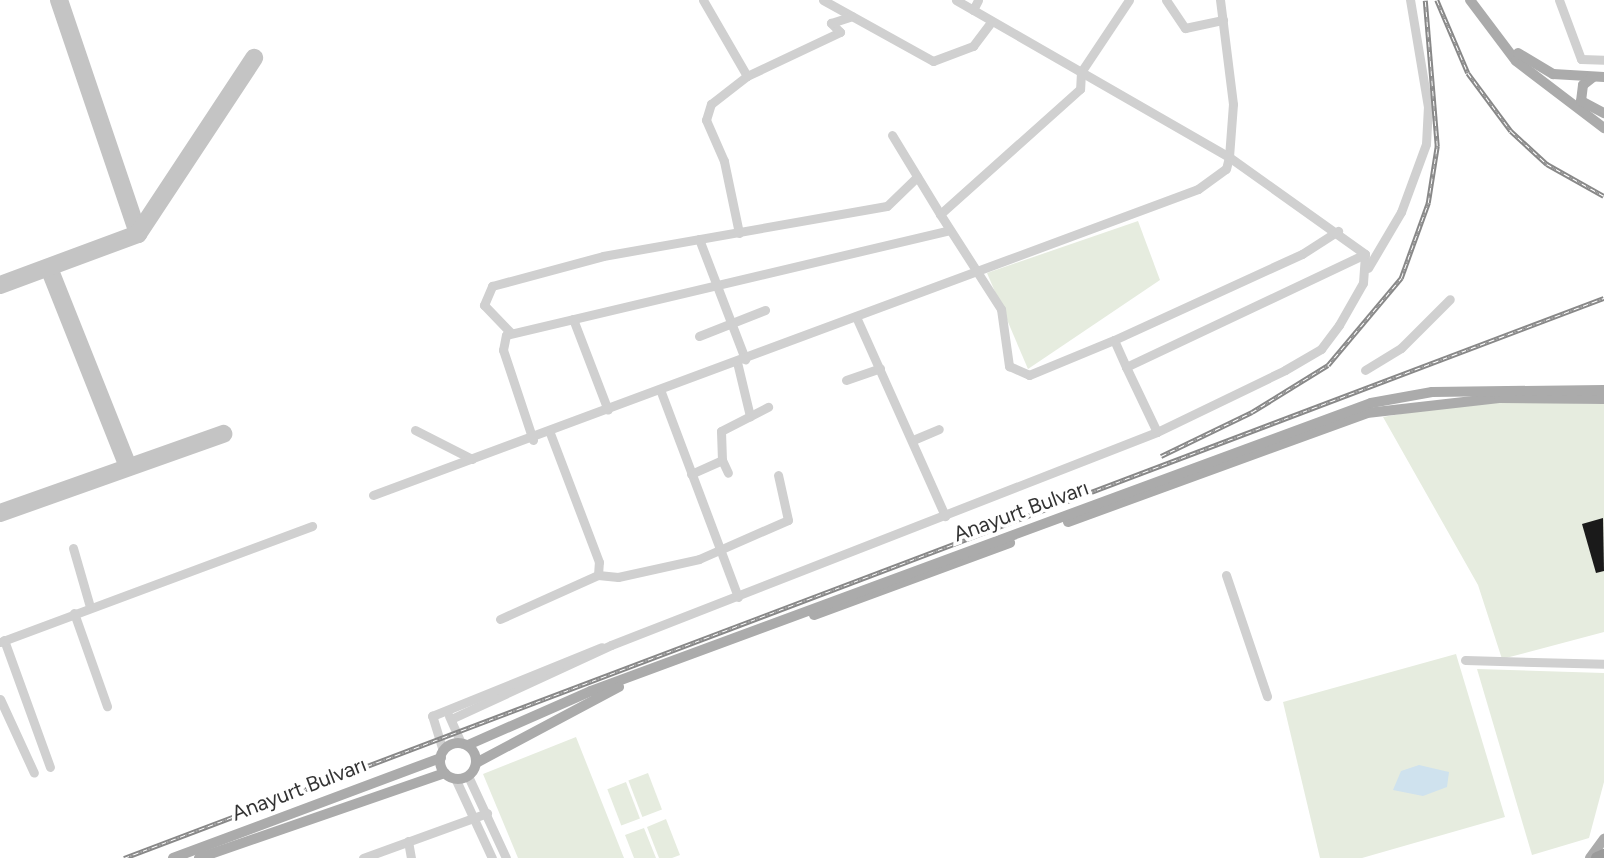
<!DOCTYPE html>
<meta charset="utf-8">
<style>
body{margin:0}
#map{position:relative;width:1604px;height:858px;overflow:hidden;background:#fff;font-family:Figtree,sans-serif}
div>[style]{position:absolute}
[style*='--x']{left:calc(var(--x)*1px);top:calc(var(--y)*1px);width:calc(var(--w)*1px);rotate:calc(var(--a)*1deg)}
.green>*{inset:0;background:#e6ecdf;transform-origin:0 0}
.water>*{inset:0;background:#cfe2ee}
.taxiway>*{height:18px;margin:-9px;padding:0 9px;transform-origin:9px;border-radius:9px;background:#c4c4c4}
.building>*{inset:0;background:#1a1a1a}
.minor>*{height:9px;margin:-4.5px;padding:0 4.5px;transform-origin:4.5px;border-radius:4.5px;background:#d0d0d0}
.major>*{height:10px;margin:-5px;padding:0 5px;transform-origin:5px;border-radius:5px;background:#ababab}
.major>.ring{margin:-5px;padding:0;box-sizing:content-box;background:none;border:10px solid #ababab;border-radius:50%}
.highway>*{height:12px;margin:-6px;padding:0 6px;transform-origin:6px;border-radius:6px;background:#9a9a9a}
.rail>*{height:4.5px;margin-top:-2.25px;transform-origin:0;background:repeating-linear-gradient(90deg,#fff 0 5px,#888 0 10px);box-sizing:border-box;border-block:2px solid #888}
span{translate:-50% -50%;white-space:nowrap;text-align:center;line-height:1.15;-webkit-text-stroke:7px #fff;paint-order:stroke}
.street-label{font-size:21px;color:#333}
</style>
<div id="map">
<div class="green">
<div style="clip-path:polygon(1138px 221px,1160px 280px,1028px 369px,987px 273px)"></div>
<div style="clip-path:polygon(1482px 400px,1604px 404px,1604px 632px,1502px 659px,1478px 585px,1383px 417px)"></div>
<div style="clip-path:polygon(1456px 654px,1505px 817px,1362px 858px,1320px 858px,1283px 702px)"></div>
<div style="clip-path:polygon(1477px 669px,1604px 673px,1604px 782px,1589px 838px,1532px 855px)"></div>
<div style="clip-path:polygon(576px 737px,624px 858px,518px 858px,483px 774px)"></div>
<div style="left:648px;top:773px;width:39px;height:21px;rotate:69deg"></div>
<div style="left:626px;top:782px;width:39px;height:20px;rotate:69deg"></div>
<div style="clip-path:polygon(666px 819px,680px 855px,672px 858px,659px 858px,647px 827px)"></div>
<div style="clip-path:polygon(644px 828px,656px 858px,634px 858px,625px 835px)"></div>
</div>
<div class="water">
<div style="clip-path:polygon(1419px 765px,1449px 772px,1447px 787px,1423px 796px,1393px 790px,1401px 771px)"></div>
</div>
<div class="taxiway">
<div style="--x:59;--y:0;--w:247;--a:71.3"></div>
<div style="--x:49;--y:268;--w:214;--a:68.3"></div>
<div style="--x:0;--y:285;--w:147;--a:-20.3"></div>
<div style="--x:138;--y:234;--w:211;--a:-56.6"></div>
<div style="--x:0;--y:513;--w:237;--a:-19.5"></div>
</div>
<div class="building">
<div style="clip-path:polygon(1603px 518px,1604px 571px,1596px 573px,1582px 524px)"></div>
</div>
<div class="minor">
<div style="--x:703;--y:0;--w:88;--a:59.9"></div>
<div style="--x:823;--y:0;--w:126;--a:29"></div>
<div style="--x:933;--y:61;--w:43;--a:-20.6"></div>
<div style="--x:973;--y:46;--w:31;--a:-53"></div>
<div style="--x:1129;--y:0;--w:87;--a:123.7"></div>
<div style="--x:1081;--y:72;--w:17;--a:93"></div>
<div style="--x:1080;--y:89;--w:188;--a:138.2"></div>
<div style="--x:940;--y:214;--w:113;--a:57.3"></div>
<div style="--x:1001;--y:309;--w:58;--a:82"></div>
<div style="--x:1009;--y:366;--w:22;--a:24"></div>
<div style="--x:1029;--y:375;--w:92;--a:-22.4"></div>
<div style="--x:1114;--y:340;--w:207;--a:-24.6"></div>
<div style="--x:1302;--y:254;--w:43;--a:-32.6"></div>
<div style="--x:1166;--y:0;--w:34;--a:56"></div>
<div style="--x:1185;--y:28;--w:39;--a:-12"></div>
<div style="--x:1559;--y:0;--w:63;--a:69.6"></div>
<div style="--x:1581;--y:59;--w:23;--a:2"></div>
<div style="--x:973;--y:10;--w:11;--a:-63"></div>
<div style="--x:892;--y:135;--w:92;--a:58.7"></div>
<div style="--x:739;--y:233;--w:74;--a:-101.8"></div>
<div style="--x:724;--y:161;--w:45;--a:-113.7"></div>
<div style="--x:706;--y:120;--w:17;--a:-73"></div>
<div style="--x:711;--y:104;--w:46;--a:-37.9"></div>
<div style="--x:747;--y:76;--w:103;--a:-25.3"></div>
<div style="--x:840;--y:32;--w:13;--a:-135"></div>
<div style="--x:831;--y:23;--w:22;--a:-18"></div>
<div style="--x:699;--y:239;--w:129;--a:69"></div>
<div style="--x:1368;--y:268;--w:65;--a:-59.5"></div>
<div style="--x:1401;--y:212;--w:72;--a:-69.8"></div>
<div style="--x:1426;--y:144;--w:37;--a:-87"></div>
<div style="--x:1428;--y:107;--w:109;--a:-99.5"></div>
<div style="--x:573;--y:319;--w:97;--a:69"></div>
<div style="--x:857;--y:319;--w:216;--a:65.9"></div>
<div style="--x:511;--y:333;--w:39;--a:-134"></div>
<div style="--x:484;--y:305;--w:21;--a:-67"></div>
<div style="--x:492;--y:286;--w:115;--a:-15.1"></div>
<div style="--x:603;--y:256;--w:288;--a:-10"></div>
<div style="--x:887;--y:206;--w:42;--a:-44"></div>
<div style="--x:699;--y:336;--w:71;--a:-21.5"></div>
<div style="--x:1114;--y:340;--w:30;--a:66"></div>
<div style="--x:1126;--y:367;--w:264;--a:-25.3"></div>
<div style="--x:737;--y:362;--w:56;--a:76.5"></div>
<div style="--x:1126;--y:367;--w:72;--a:64.5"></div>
<div style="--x:1365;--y:370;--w:42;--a:-31.4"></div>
<div style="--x:1401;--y:348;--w:69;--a:-45"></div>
<div style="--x:846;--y:380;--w:36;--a:-19"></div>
<div style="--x:661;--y:392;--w:219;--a:69.4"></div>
<div style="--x:415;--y:430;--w:64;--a:27"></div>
<div style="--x:533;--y:440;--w:95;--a:-108.4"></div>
<div style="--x:503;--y:350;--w:15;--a:-79"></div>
<div style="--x:506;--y:335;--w:455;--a:-13.3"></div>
<div style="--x:913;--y:440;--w:28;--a:-23"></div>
<div style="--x:722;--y:460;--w:14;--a:65"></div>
<div style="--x:691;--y:474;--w:34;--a:-24"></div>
<div style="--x:722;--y:460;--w:29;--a:-92"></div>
<div style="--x:721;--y:431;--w:53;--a:-27.1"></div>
<div style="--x:373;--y:495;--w:880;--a:-20.35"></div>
<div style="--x:1198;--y:189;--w:34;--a:-36"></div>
<div style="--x:1226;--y:169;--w:12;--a:-76"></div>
<div style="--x:1229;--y:157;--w:53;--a:-85.7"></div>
<div style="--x:1233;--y:104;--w:105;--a:-97.1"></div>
<div style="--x:73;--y:548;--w:61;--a:73.9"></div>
<div style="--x:598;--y:575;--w:20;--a:6"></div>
<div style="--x:618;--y:577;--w:83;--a:-12.5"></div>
<div style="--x:699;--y:559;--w:97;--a:-23.7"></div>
<div style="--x:788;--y:520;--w:46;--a:-102.5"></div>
<div style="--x:1226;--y:575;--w:128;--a:71.3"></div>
<div style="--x:74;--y:613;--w:99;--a:70.5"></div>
<div style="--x:500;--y:619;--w:107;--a:-24.2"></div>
<div style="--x:598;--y:575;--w:13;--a:-86"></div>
<div style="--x:599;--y:562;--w:138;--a:-110.8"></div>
<div style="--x:4;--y:640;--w:135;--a:70.1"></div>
<div style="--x:0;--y:642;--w:333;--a:-20.4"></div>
<div style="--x:1465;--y:660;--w:139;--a:1.6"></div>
<div style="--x:0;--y:699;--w:81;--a:65.3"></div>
<div style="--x:449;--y:716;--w:30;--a:66"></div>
<div style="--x:451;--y:719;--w:176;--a:-24.8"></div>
<div style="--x:611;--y:645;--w:586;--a:-21.31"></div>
<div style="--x:1157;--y:432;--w:142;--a:-25.8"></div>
<div style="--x:1285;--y:370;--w:42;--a:-30.3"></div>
<div style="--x:1321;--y:349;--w:30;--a:-53"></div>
<div style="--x:1339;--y:325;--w:48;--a:-60.3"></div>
<div style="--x:1363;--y:283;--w:29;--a:-86"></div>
<div style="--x:1365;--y:254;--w:167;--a:-144.5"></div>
<div style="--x:1229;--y:157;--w:315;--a:-150.1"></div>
<div style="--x:443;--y:751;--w:37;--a:-107"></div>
<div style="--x:432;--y:716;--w:183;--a:-22.1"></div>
<div style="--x:468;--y:776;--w:90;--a:65.1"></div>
<div style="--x:455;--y:778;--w:88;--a:65.2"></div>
<div style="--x:408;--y:841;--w:17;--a:80"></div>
<div style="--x:363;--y:858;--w:132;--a:-19.9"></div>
</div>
<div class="major">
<div style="--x:1470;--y:0;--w:76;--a:53"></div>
<div style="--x:1516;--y:61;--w:111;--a:37.3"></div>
<div style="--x:1518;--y:53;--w:41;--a:31"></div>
<div style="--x:1553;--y:74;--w:51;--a:3.4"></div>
<div style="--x:1593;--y:77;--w:13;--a:141"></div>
<div style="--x:1583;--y:85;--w:16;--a:97"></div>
<div style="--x:1581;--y:101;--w:26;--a:28"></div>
<div style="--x:1068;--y:522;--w:318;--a:-20"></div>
<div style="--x:1367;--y:413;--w:133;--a:-6.5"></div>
<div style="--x:1499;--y:398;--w:105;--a:0.5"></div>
<div style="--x:814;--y:615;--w:209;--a:-20.2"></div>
<div class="ring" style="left:440px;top:743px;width:26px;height:26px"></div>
<div style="--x:468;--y:745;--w:134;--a:-23.7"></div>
<div style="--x:591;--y:691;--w:831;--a:-20.27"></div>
<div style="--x:1371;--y:403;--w:62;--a:-10.2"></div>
<div style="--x:1432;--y:392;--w:172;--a:-0.7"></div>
<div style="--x:476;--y:763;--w:162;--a:-28"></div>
<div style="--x:173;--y:858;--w:286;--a:-20.5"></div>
<div style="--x:199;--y:858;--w:260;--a:-19.1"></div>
<div style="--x:1590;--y:858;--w:24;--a:-54"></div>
</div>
<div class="highway">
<div style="--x:1597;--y:858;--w:8;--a:-23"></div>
</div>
<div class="rail">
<div style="--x:1437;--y:0;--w:79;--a:67"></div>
<div style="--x:1468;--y:73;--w:72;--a:53.4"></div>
<div style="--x:1511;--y:131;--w:49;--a:42.5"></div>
<div style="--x:1547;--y:164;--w:65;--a:29.3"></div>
<div style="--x:1161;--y:456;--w:101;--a:-25.8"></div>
<div style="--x:1252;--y:412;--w:89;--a:-31.7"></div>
<div style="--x:1328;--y:365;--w:114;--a:-50"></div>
<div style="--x:1401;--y:278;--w:80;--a:-70.2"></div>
<div style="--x:1428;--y:203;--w:58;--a:-81"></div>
<div style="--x:1437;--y:146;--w:146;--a:-94.7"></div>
<div style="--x:124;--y:858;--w:1582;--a:-20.73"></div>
</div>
<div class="street-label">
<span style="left:1021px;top:511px;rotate:-20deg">Anayurt Bulvarı</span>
<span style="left:299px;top:789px;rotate:-21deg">Anayurt Bulvarı</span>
</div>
</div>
